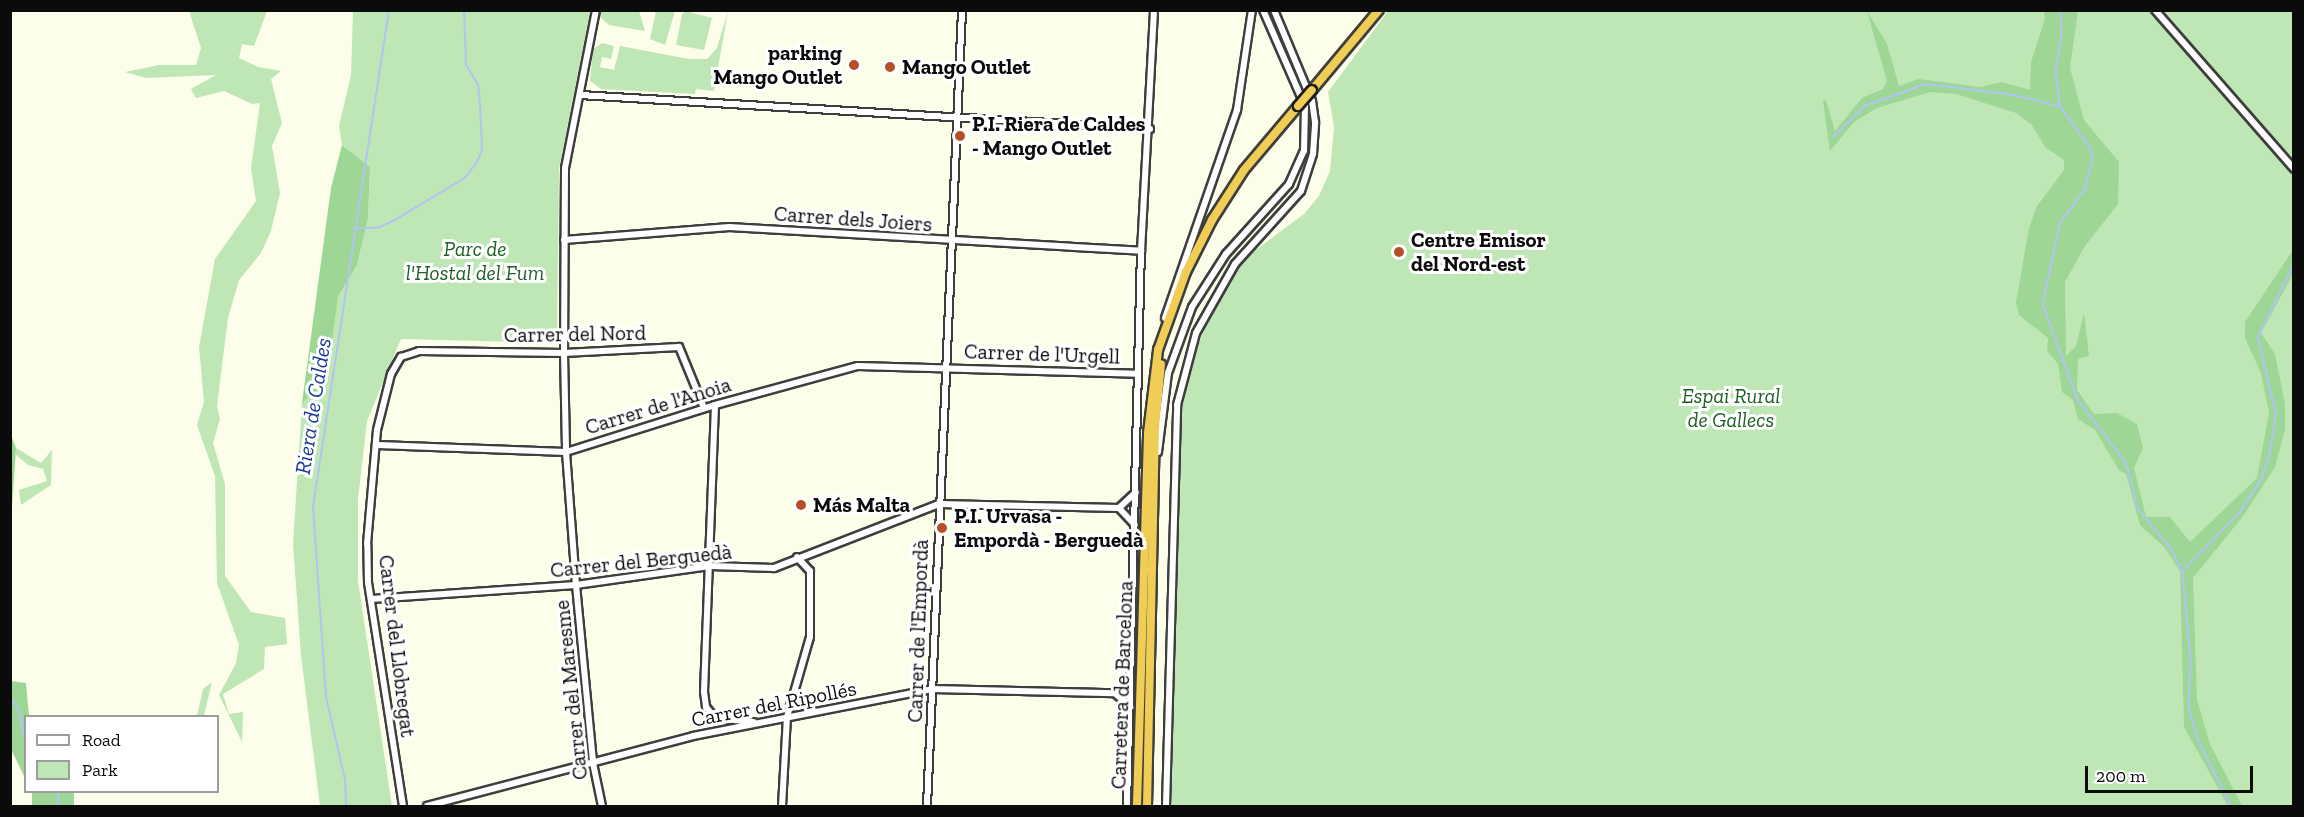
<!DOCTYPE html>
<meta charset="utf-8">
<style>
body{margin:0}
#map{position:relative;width:2304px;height:817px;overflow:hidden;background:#fcfee9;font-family:"Zilla Slab",serif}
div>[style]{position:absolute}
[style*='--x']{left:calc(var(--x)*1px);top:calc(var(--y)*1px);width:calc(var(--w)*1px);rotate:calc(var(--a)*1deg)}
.green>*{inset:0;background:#bfe7b5}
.forest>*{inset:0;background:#9ed795;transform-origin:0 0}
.stream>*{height:1.5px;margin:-0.75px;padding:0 0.75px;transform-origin:0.75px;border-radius:0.75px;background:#b0c5f4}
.roads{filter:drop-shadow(2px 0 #3e3e3e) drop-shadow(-2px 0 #3e3e3e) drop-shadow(0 2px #3e3e3e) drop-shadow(0 -2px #3e3e3e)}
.minor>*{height:6px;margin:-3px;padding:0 3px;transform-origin:3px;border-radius:3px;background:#fff}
.highway>*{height:8px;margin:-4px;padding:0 4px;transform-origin:4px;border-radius:4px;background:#f0cd55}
.bridges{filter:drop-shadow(2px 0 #1c1c1c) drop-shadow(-2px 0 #1c1c1c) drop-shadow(0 2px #1c1c1c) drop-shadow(0 -2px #1c1c1c)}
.highway-bridge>*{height:8px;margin:-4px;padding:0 4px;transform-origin:4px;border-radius:4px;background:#f0cd55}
.dots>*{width:16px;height:16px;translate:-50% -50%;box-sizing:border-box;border:3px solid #fff;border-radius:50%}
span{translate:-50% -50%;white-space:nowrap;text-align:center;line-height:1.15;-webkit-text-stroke:6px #fff;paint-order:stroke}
.poi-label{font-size:21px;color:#0b0b0b;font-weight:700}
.right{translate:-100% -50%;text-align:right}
.left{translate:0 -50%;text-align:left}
.street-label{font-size:21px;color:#0b0b0b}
.park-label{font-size:21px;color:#1e5f25;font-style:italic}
.water-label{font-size:22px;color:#193897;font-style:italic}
.frame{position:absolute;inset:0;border:12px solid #0b0b0b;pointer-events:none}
.legend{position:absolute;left:24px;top:715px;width:195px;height:78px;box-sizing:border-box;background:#fff;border:2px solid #9d9d9d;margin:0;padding:8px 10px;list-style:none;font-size:18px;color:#0b0b0b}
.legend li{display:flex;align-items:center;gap:12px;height:30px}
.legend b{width:30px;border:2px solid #9d9d9d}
.scale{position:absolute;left:2085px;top:766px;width:168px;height:27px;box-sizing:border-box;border:3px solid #0b0b0b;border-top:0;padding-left:8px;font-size:18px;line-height:21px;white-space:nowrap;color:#0b0b0b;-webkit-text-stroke:4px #fff;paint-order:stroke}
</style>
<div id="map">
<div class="green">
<div style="clip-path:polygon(189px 11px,267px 11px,254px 46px,242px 44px,239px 58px,258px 67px,281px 71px,271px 79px,282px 123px,272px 146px,280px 193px,271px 231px,261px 253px,239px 280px,228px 318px,217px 406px,220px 419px,213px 443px,225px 484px,225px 576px,251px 612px,285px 618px,287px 644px,265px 647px,264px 669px,223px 694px,229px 714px,243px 712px,242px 742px,219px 695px,236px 663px,239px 645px,217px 583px,215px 476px,197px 425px,204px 402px,199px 347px,215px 259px,256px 201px,251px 168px,260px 103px,252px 104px,224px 91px,196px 98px,191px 89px,216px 75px,146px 78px,125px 72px,159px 65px,196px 65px,201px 48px)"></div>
<div style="clip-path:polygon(353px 11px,590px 11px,559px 169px,557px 343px,401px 339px,367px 421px,358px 499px,358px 581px,392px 806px,320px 806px,301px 655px,293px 544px,302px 403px,322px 386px,338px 297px,357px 265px,368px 219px,370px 167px,342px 145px,339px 126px,351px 75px)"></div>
<div style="clip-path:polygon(600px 11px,639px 11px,645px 31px,609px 25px,599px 16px)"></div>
<div style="clip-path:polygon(656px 11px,675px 11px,665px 45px,650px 39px)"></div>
<div style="clip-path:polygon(686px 11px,712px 18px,704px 50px,676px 45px,682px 14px)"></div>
<div style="clip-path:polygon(728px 11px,714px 91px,696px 89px,695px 94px,601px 89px,590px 81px,593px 49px,602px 43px,614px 46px,611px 59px,602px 57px,600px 67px,614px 70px,620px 46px,689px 59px,707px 59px,717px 48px)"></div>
<div style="clip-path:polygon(1388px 11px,2293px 11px,2293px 806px,1169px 806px,1176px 494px,1181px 403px,1190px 363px,1219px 296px,1241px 261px,1304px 214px,1319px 196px,1330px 171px,1334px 127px,1328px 92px)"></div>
<div style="clip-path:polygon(16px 448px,41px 463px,52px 450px,51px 485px,21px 505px,19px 490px,47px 481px,43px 469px,28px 465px,16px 455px)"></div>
<div style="clip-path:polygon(212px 682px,204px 716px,197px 716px,203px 689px)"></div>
</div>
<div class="forest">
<div style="clip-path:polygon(1867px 11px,1887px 44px,1899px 86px,1919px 79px,1980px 87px,2002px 82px,2030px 90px,2031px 62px,2045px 19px,2044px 11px,2078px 11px,2070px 68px,2084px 120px,2119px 162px,2118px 204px,2085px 246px,2065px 282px,2066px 356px,2076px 346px,2084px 313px,2089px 356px,2078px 359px,2077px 390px,2094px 414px,2117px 413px,2137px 424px,2143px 448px,2134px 468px,2146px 517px,2170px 517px,2190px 542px,2257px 478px,2269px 413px,2261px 373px,2245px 338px,2245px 322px,2293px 250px,2293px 274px,2261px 333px,2275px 354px,2285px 404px,2285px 430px,2275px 467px,2244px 515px,2193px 578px,2197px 700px,2210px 744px,2242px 806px,2228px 806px,2184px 727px,2180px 571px,2164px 547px,2140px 525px,2126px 474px,2119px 470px,2095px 430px,2078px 419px,2073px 400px,2062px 392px,2058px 364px,2047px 351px,2048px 338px,2019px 315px,2016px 302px,2029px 228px,2037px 206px,2064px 170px,2064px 160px,2045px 147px,2032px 125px,2016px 113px,1956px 94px,1930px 92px,1877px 108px,1854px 122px,1830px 151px,1823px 101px,1826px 100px,1835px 131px,1862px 98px,1883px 89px,1887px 81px)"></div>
<div style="clip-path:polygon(342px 145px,370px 167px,368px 219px,357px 265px,338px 297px,328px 370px,322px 386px,302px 403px,331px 188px)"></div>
<div style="clip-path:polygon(10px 432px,16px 448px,11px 522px,10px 522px)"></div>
<div style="clip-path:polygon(11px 681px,26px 683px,29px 716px,26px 716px,25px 778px,11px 749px)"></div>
<div style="left:32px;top:792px;width:42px;height:15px"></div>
</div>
<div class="stream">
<div style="--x:2061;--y:10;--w:25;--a:88"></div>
<div style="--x:2062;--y:35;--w:36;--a:99"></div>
<div style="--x:2056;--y:71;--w:35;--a:83"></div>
<div style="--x:2060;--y:106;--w:51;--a:53.8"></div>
<div style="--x:2090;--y:147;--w:12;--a:76"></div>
<div style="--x:2093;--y:159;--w:32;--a:104"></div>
<div style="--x:2085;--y:190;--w:40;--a:127"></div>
<div style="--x:2061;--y:222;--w:84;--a:102.4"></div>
<div style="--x:2043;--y:304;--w:102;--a:70"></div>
<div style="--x:2078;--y:400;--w:78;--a:52.3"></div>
<div style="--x:2126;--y:462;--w:48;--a:75.4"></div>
<div style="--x:2138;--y:508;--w:54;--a:51"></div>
<div style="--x:2172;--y:550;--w:25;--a:64"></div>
<div style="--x:2183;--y:573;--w:88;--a:84.8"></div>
<div style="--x:2191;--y:661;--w:46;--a:92.5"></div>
<div style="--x:2189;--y:707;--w:31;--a:75"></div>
<div style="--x:2197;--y:737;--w:77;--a:63.8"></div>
<div style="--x:1833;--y:137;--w:45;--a:-44.1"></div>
<div style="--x:1865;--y:106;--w:65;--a:-19.8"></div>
<div style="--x:1926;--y:84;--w:89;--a:7.1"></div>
<div style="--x:2014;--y:95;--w:46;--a:13.7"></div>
<div style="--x:354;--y:229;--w:26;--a:-4"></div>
<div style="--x:380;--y:227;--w:17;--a:-25"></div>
<div style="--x:395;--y:220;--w:82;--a:-31"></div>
<div style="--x:465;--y:178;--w:20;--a:-53"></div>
<div style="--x:477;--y:162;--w:12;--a:-66"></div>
<div style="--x:482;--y:151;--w:47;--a:-92.4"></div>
<div style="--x:480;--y:104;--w:19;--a:-96"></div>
<div style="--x:478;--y:85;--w:23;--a:-121"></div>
<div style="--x:466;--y:65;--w:55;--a:-92.1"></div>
<div style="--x:2183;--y:571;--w:82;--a:-46"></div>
<div style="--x:2240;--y:512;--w:38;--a:-57"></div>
<div style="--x:2261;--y:480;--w:29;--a:-72"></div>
<div style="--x:2270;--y:452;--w:37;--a:-81"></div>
<div style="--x:2276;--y:415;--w:80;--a:-103"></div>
<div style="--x:2258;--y:337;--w:81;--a:-63.7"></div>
<div style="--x:10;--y:697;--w:16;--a:55"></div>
<div style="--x:19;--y:710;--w:35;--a:78"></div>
<div style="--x:58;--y:806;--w:14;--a:-90"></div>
<div style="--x:346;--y:806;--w:26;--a:-92"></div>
<div style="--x:345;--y:780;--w:85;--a:-102.9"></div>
<div style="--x:326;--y:697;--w:190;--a:-93.9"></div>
<div style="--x:313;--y:507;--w:503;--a:-81.31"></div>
</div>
<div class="roads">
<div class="minor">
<div style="--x:596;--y:10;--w:161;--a:101.1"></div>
<div style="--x:565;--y:168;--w:185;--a:90.3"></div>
<div style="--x:564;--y:353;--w:99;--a:88.8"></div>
<div style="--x:566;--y:452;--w:133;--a:85.7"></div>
<div style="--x:576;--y:585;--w:179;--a:84.5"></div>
<div style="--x:593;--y:763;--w:44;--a:78.2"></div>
<div style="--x:2155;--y:10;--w:211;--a:48.8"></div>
<div style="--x:580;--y:95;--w:571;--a:3.41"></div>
<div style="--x:564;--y:240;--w:166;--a:-4.5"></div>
<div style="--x:729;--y:227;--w:413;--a:3.3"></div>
<div style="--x:1165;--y:318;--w:220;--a:-70.9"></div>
<div style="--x:1237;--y:110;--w:101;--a:-81.5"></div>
<div style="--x:715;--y:405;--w:287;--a:92.2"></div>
<div style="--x:704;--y:692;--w:15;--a:82"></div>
<div style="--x:706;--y:707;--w:14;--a:51"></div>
<div style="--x:715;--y:718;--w:39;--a:6"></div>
<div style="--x:378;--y:445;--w:188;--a:2.1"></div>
<div style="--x:566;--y:452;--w:156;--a:-17.5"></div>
<div style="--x:715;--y:405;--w:148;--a:-15.3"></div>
<div style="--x:858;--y:366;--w:279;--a:1.6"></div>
<div style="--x:1158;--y:452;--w:80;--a:-82.8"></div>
<div style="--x:1168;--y:373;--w:70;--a:-70"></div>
<div style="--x:1192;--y:307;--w:63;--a:-57.3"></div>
<div style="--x:1226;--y:254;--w:94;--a:-48"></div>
<div style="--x:1289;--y:184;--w:36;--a:-66"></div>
<div style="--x:1304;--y:151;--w:45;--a:-88.7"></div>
<div style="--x:1305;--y:106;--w:105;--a:-113.6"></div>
<div style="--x:1119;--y:508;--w:23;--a:-43"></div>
<div style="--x:371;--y:599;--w:205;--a:-3.9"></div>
<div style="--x:576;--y:585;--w:135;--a:-8.1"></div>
<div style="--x:710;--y:566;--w:64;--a:1.8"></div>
<div style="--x:774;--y:568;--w:177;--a:-21.2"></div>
<div style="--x:939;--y:504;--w:180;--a:1.3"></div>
<div style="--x:1119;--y:508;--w:23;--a:47"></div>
<div style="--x:403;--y:806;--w:226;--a:-98.9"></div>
<div style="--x:368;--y:583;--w:39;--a:-91"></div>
<div style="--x:367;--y:544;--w:114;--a:-85"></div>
<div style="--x:377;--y:430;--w:58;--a:-76"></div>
<div style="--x:391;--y:374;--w:20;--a:-60"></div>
<div style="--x:401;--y:357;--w:19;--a:-18"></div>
<div style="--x:419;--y:351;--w:145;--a:0.8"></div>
<div style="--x:564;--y:353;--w:115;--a:-3"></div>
<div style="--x:679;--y:347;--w:66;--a:67.7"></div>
<div style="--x:427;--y:806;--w:275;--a:-14.7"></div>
<div style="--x:693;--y:736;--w:245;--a:-11.1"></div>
<div style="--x:933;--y:689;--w:182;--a:1.3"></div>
<div style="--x:1115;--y:693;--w:21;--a:43"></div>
<div style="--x:782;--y:806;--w:89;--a:-86.8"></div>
<div style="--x:787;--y:717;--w:83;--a:-74"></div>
<div style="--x:810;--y:637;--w:66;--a:-90"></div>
<div style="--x:810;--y:571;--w:19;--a:-133"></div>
<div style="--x:927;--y:806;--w:797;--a:-87.48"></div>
<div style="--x:1127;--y:806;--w:555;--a:-88.56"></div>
<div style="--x:1141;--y:251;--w:241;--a:-86.9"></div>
<div style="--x:1166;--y:806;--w:401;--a:-88.4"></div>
<div style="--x:1177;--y:405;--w:74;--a:-75.2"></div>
<div style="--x:1196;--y:333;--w:79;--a:-60.5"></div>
<div style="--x:1235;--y:264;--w:98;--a:-47.9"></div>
<div style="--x:1301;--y:191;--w:39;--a:-72"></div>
<div style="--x:1313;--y:154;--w:32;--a:-86"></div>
<div style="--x:1315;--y:122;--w:21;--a:-98"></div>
<div style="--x:1312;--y:101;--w:99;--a:-112.7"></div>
</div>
<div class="highway">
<div style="--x:1312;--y:90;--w:104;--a:-50.1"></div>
<div style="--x:1137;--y:806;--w:373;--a:-88.3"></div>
<div style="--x:1148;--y:433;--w:84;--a:-83.1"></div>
<div style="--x:1158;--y:350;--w:83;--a:-70.3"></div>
<div style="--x:1186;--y:272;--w:58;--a:-63.4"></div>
<div style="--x:1212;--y:220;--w:59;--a:-57.4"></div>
<div style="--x:1244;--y:170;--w:84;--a:-49.8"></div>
<div style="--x:1147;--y:806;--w:379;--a:-88.8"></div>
<div style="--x:1155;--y:427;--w:63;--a:-84.6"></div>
</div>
</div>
<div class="bridges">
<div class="highway-bridge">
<div style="--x:1298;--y:106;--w:21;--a:-49"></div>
</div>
</div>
<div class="dots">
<div style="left:854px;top:65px;background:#b64e28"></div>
<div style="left:890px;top:67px;background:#b64e28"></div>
<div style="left:960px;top:136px;background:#b64e28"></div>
<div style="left:1399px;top:252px;background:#b64e28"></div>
<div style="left:801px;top:505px;background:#b64e28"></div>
<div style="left:942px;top:528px;background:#b64e28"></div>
</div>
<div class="poi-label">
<span class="right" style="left:842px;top:65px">parking<br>Mango Outlet</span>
<span class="left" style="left:902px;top:67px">Mango Outlet</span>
<span class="left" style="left:972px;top:136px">P.I. Riera de Caldes<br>- Mango Outlet</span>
<span class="left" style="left:1411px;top:252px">Centre Emisor<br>del Nord-est</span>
<span class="left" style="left:813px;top:505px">Más Malta</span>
<span class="left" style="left:954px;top:528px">P.I. Urvasa -<br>Empordà - Berguedà</span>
</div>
<div class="street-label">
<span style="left:853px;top:219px;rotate:4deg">Carrer dels Joiers</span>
<span style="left:575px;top:334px;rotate:-1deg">Carrer del Nord</span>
<span style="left:1042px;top:354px;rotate:2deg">Carrer de l'Urgell</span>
<span style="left:658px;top:406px;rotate:-17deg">Carrer de l'Anoia</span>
<span style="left:641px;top:561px;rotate:-6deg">Carrer del Berguedà</span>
<span style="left:918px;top:631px;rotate:-88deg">Carrer de l'Empordà</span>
<span style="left:397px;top:646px;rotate:83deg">Carrer del Llobregat</span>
<span style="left:1122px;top:685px;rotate:-88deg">Carretera de Barcelona</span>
<span style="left:571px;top:690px;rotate:-96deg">Carrer del Maresme</span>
<span style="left:774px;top:704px;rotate:-11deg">Carrer del Ripollés</span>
</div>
<div class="park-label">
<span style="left:475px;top:261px">Parc de<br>l'Hostal del Fum</span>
<span style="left:1731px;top:408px">Espai Rural<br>de Gallecs</span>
</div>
<div class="water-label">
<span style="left:313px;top:406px;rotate:-81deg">Riera de Caldes</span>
</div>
<div class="frame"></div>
<ul class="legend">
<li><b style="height:8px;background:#fff"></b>Road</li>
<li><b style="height:16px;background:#bfe7b5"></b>Park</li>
</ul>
<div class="scale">200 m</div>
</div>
